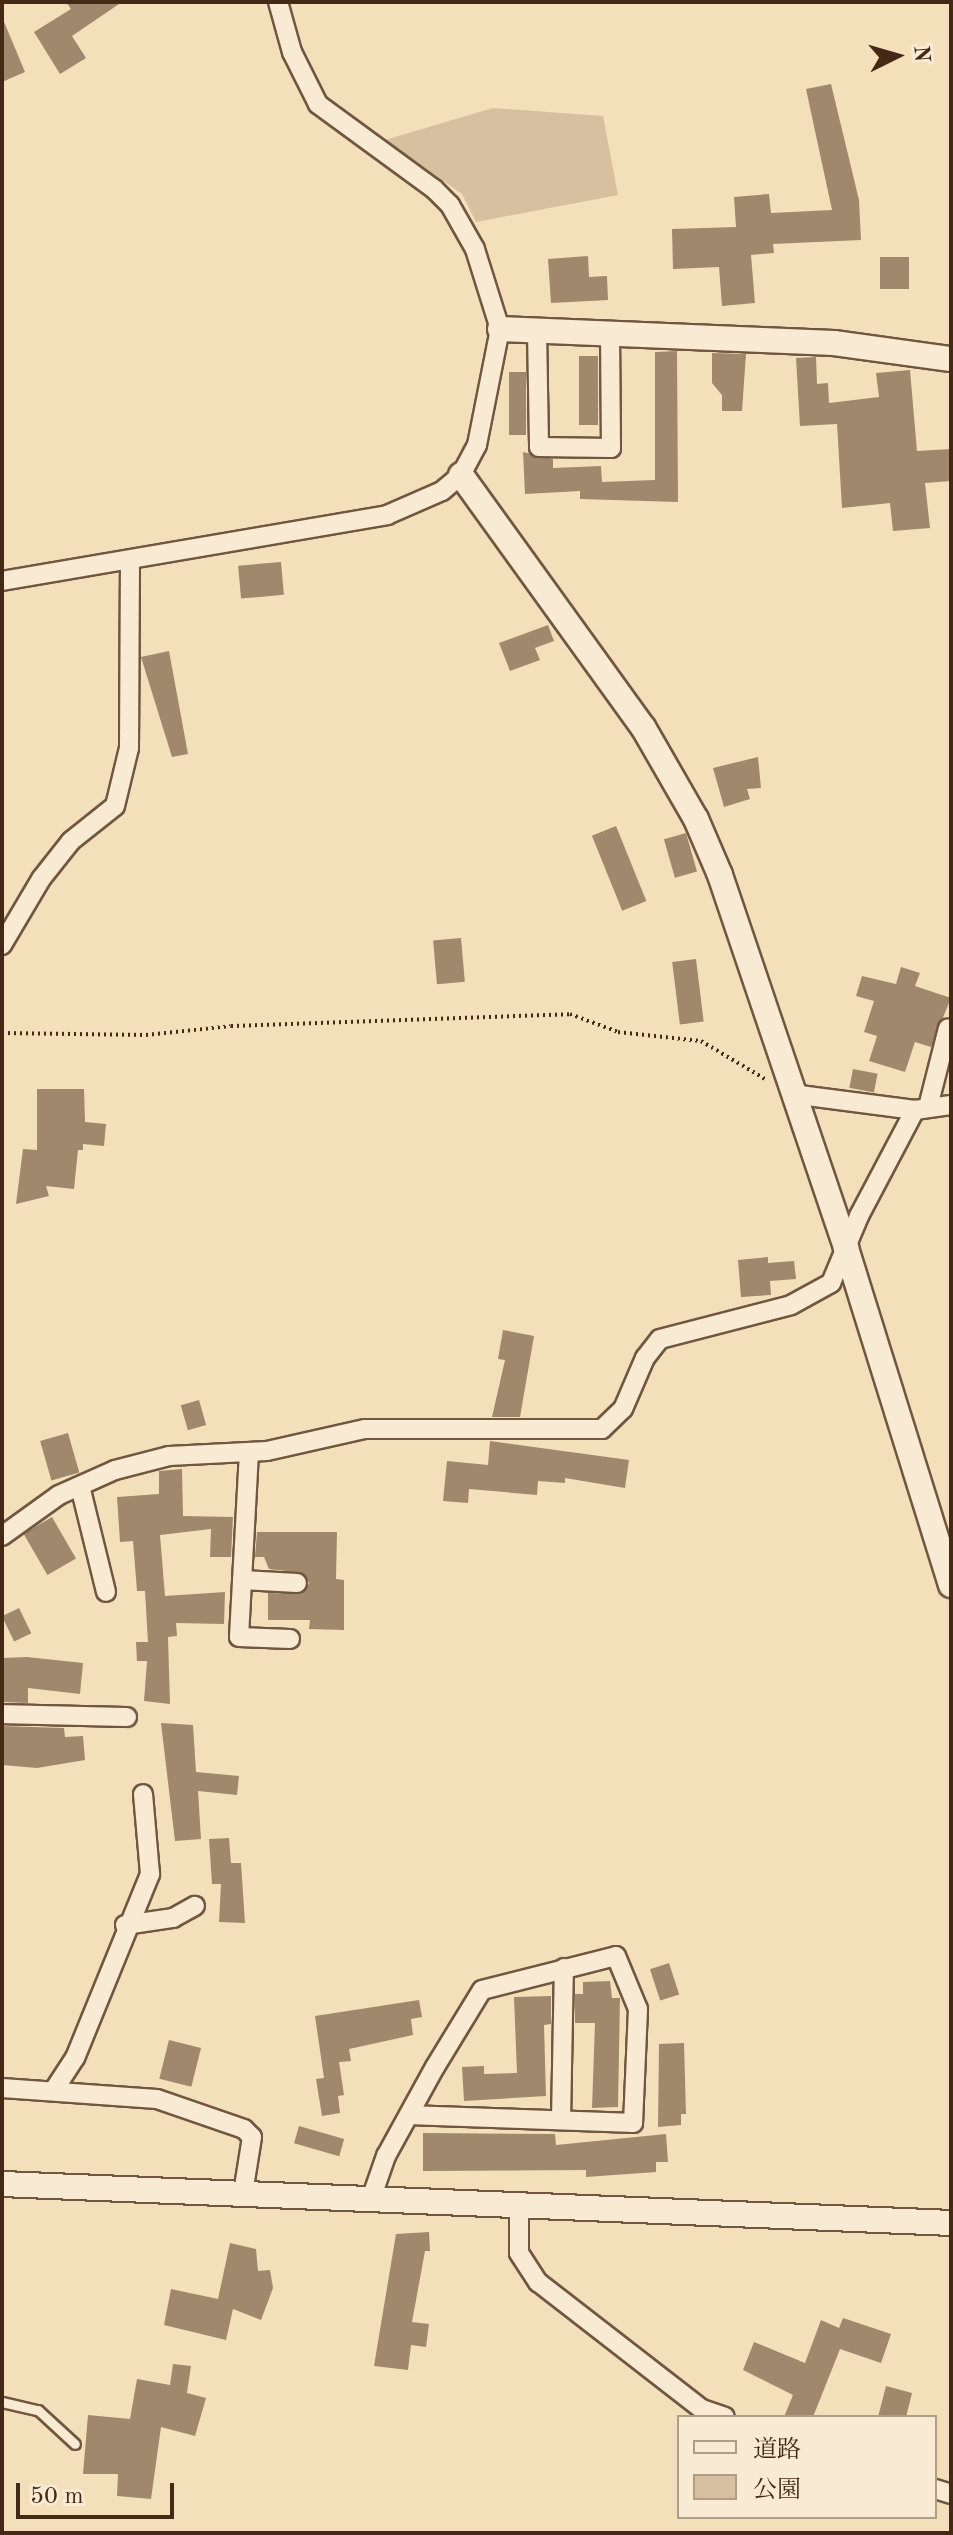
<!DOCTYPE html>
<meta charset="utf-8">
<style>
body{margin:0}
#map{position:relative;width:953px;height:2535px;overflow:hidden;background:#f4dfbb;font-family:"Old Standard TT","Noto Serif JP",serif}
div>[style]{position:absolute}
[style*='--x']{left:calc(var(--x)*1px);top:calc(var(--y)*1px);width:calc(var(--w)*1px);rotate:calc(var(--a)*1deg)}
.green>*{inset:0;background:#d6c09f}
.building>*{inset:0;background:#a0886c;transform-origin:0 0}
.path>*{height:4px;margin-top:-2px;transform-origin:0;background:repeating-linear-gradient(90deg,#452917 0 2px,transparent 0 6px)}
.roads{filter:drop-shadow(2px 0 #715640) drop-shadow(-2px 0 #715640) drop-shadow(0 2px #715640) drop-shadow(0 -2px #715640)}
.lane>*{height:9px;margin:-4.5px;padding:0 4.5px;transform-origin:4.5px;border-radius:4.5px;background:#f8ead3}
.street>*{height:18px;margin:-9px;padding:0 9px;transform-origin:9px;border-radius:9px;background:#f8ead3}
.secondary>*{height:24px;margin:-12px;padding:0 12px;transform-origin:12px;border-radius:12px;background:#f8ead3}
span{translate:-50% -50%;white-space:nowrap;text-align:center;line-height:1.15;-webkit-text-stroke:6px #f8ead3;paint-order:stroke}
.frame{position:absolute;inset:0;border:4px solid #452917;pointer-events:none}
.legend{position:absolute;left:677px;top:2415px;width:260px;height:104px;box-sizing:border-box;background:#f8ead3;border:2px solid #b09d88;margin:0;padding:10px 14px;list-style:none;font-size:24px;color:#452917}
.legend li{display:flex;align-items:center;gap:16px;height:40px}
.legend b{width:40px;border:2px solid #b09d88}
.north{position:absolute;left:857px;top:16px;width:80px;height:80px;-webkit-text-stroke:6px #f8ead3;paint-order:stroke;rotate:85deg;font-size:22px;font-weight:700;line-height:32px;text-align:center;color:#452917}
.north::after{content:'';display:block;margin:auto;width:28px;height:36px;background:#452917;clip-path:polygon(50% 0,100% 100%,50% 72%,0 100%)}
.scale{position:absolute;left:16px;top:2483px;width:158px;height:36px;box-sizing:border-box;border:4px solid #452917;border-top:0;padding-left:10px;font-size:24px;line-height:28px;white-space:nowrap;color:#452917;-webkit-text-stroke:6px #f8ead3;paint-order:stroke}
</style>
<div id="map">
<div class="green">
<div style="clip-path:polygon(493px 108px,603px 116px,618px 195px,476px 222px,462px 194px,385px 140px)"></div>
</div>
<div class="building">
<div style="clip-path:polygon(66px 2px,122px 2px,72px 36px,86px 58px,60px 74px,34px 32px,71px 9px)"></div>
<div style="clip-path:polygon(2px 17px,25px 72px,2px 82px)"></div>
<div style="clip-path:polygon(831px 84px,859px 200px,861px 240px,773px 244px,774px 253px,751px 255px,755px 303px,722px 306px,719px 267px,673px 269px,672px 229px,736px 227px,734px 197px,769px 194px,771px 213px,832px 210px,806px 89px)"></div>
<div style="clip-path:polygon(588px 256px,589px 277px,607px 276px,608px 300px,551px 303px,548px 259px)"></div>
<div style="left:880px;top:257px;width:29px;height:32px"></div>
<div style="clip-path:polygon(677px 351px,678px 502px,580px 499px,580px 491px,525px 494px,523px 452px,553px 459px,553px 468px,601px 466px,602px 482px,655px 480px,655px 352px)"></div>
<div style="clip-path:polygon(712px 353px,746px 354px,742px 411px,722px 411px,722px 395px,712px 383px)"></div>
<div style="left:579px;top:356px;width:19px;height:69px"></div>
<div style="clip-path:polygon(816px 357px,817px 384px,828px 383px,829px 403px,879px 397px,876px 373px,910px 370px,917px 451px,951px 449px,951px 481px,925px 483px,930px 528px,893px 531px,890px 503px,842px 508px,837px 424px,800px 426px,796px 358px)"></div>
<div style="left:509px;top:372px;width:17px;height:63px"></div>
<div style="left:281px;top:562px;width:33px;height:43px;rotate:85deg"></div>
<div style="clip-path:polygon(548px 625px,554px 641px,535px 648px,540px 660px,510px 671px,499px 643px)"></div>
<div style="clip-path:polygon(169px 651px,188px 754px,172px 757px,141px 657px)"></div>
<div style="clip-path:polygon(758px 757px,761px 788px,747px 789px,750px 799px,724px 807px,713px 768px)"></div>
<div style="left:616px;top:826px;width:81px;height:26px;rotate:68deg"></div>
<div style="left:686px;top:833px;width:40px;height:23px;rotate:74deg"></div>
<div style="left:461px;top:938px;width:44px;height:28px;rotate:85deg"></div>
<div style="left:696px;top:959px;width:63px;height:24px;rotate:83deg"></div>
<div style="clip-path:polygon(901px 967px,920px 973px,915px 986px,951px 998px,931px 1047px,915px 1042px,905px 1072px,869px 1061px,877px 1036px,864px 1032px,874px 1001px,856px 996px,862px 976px,896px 984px)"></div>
<div style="left:853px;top:1069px;width:25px;height:19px;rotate:11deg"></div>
<div style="clip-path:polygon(37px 1089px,84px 1089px,85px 1122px,106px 1124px,104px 1146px,83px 1144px,83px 1150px,78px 1150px,74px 1189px,46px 1186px,49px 1196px,16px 1204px,23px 1149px,37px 1150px)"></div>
<div style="clip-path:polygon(768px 1257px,768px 1263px,794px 1261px,796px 1279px,770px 1281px,771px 1295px,741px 1297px,738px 1260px)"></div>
<div style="clip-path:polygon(503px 1330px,534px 1336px,520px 1417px,492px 1417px,505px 1360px,498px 1359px)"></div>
<div style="left:199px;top:1400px;width:26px;height:19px;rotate:74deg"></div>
<div style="left:68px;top:1433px;width:41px;height:29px;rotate:74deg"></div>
<div style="clip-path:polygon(490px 1441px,629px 1460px,625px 1488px,565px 1478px,565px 1483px,538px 1481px,537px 1495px,469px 1489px,468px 1503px,443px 1501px,447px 1461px,488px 1465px)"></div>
<div style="clip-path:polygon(182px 1469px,183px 1516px,233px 1517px,231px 1557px,210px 1557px,211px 1529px,160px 1535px,165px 1596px,225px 1592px,224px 1624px,176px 1623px,177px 1636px,168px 1637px,170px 1704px,144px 1701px,147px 1661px,137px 1661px,136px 1642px,148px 1642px,145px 1591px,137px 1591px,133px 1541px,120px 1542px,117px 1497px,159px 1494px,159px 1471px)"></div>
<div style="left:52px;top:1517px;width:48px;height:33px;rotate:60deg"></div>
<div style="clip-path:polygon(257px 1532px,337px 1532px,336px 1579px,344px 1580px,344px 1630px,309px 1629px,310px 1620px,268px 1620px,268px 1593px,302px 1594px,309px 1583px,303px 1573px,269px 1569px,264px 1557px,255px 1557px)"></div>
<div style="left:19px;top:1608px;width:28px;height:19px;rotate:64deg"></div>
<div style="clip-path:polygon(27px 1657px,83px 1663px,80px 1694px,28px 1688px,28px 1703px,2px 1702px,2px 1658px)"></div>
<div style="clip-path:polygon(161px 1723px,193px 1725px,196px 1772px,239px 1776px,237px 1795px,198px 1791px,201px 1839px,175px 1841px)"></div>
<div style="clip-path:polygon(2px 1726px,64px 1728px,65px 1737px,83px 1736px,85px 1760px,37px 1768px,2px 1765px)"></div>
<div style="clip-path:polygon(229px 1838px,231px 1863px,241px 1863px,245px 1923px,219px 1922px,221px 1884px,212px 1884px,209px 1839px)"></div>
<div style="left:669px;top:1963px;width:33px;height:20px;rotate:72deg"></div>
<div style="clip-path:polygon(610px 1981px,612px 1998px,620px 1998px,618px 2107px,592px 2108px,595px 2023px,575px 2023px,575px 1994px,583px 1994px,583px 1982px)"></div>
<div style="clip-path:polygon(551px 1996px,551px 2024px,544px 2025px,546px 2096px,464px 2101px,462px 2067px,484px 2066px,484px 2074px,517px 2073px,514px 1997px)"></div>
<div style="clip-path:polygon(419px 2000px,422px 2017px,411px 2019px,413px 2035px,349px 2049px,351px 2061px,339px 2062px,344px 2095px,338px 2096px,340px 2113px,322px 2116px,316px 2079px,324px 2078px,315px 2016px)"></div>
<div style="left:169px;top:2040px;width:33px;height:40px;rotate:14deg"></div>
<div style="clip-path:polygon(684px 2043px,686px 2114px,681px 2114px,681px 2125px,658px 2127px,659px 2044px)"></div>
<div style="left:299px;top:2126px;width:47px;height:18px;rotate:16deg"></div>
<div style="clip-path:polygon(423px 2133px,555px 2134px,556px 2145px,666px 2134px,668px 2162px,656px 2162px,656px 2172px,586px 2177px,586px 2170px,423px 2171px)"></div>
<div style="clip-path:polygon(429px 2232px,430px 2251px,425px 2251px,412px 2322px,429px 2324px,426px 2347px,411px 2345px,408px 2370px,374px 2366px,396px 2234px)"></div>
<div style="clip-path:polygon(230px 2243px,256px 2249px,258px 2271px,270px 2270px,273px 2288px,261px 2320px,233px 2309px,226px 2340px,164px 2325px,171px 2289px,218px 2299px)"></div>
<div style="clip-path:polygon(843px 2318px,891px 2334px,881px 2363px,840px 2349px,813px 2417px,784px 2417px,793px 2395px,743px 2370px,754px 2342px,805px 2363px,821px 2320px,839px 2328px)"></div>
<div style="clip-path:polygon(173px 2364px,191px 2366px,187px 2393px,206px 2398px,195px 2436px,161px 2427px,151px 2499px,117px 2496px,118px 2474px,83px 2474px,88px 2415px,130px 2419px,137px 2379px,170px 2385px)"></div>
<div style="clip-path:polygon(886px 2386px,912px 2393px,906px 2417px,878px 2417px)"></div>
</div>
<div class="path">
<div style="--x:2;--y:1033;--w:144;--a:0.8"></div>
<div style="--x:146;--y:1035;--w:85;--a:-6"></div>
<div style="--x:231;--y:1026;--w:339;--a:-2"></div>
<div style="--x:570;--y:1014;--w:51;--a:20.6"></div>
<div style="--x:618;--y:1032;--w:83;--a:6.2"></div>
<div style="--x:701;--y:1041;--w:74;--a:30.7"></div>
</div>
<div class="roads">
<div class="lane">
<div style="--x:2;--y:2402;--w:37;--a:13"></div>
<div style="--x:38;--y:2410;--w:50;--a:42.6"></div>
</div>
<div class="street">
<div style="--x:537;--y:330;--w:117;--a:89"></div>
<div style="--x:539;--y:447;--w:72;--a:0.8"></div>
<div style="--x:611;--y:448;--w:114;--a:-90.5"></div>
<div style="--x:2;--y:581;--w:391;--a:-9.7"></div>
<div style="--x:387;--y:515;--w:60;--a:-23.6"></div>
<div style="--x:442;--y:491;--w:25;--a:-40"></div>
<div style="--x:461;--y:475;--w:34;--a:-62"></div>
<div style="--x:477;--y:445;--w:118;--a:-78.8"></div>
<div style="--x:500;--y:329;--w:84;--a:-107.4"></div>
<div style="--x:475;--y:249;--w:51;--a:-119.6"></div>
<div style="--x:450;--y:205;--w:23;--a:-135"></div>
<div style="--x:434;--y:189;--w:144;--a:-143.8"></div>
<div style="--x:318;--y:104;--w:58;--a:-116.6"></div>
<div style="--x:292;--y:52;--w:52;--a:-105.6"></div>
<div style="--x:2;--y:945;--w:77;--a:-59.4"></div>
<div style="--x:41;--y:879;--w:48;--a:-51.7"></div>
<div style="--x:71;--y:841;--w:56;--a:-38.5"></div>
<div style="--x:115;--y:806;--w:60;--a:-76.4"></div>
<div style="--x:129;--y:748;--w:187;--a:-89.7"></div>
<div style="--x:792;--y:1094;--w:124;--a:7.4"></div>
<div style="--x:928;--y:1107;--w:81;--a:-75.8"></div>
<div style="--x:249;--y:1452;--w:185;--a:93.1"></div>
<div style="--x:239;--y:1637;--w:51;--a:2.2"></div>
<div style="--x:80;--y:1486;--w:109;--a:76.2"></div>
<div style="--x:2;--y:1536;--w:70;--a:-35.7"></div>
<div style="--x:59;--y:1495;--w:61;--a:-24.1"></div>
<div style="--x:115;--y:1470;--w:56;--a:-14.5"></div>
<div style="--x:169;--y:1456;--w:98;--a:-2.9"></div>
<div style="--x:267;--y:1451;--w:100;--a:-12.7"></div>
<div style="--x:365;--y:1429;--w:237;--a:0"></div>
<div style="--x:602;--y:1429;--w:29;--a:-44"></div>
<div style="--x:623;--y:1409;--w:56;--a:-66.7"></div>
<div style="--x:645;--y:1358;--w:24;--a:-52"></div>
<div style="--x:660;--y:1339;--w:135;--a:-14.5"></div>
<div style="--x:791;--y:1305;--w:46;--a:-28.8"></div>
<div style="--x:831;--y:1283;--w:73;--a:-67.3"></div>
<div style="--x:859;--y:1216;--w:120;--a:-62.2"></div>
<div style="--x:915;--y:1110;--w:36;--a:-8"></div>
<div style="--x:242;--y:1580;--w:55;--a:3.1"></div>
<div style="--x:2;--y:1714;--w:125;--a:1.4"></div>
<div style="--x:125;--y:1925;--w:49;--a:-8.3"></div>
<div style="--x:173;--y:1918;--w:25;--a:-29"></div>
<div style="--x:2;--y:2088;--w:155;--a:4.1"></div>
<div style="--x:157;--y:2099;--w:92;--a:19"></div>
<div style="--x:244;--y:2129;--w:11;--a:45"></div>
<div style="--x:252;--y:2137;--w:57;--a:99.1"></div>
<div style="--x:54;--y:2090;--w:38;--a:-57"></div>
<div style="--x:75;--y:2058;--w:199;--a:-67.8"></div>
<div style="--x:150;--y:1874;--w:80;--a:-95"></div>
<div style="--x:561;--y:2120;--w:152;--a:-88.9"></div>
<div style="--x:371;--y:2199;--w:46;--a:-70.8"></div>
<div style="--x:386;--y:2156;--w:102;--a:-61.2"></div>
<div style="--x:435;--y:2067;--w:90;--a:-58.6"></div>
<div style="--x:482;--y:1990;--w:138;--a:-14.2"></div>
<div style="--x:616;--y:1956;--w:57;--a:67.5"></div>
<div style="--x:638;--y:2009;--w:114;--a:92.5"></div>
<div style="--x:633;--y:2123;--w:224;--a:-178"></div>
<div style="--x:519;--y:2205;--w:48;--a:90"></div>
<div style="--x:519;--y:2253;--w:35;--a:57"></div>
<div style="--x:538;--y:2282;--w:207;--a:37.8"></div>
<div style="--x:702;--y:2409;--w:24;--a:19"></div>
<div style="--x:935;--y:2489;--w:17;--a:17"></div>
</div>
<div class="secondary">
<div style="--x:500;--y:329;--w:334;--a:2.4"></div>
<div style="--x:834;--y:343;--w:118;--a:7.8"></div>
<div style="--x:461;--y:475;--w:311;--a:54.2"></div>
<div style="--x:643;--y:727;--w:106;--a:60.1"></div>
<div style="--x:696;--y:819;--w:61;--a:66.8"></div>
<div style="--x:720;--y:875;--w:394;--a:71.3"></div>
<div style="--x:846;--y:1248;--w:353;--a:72.7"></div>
<div style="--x:2;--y:2184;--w:950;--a:2.35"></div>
</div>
</div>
<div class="frame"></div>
<ul class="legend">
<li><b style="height:10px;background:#f8ead3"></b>道路</li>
<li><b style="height:22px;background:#d6c09f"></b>公園</li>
</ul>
<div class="north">N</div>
<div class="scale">50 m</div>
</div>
